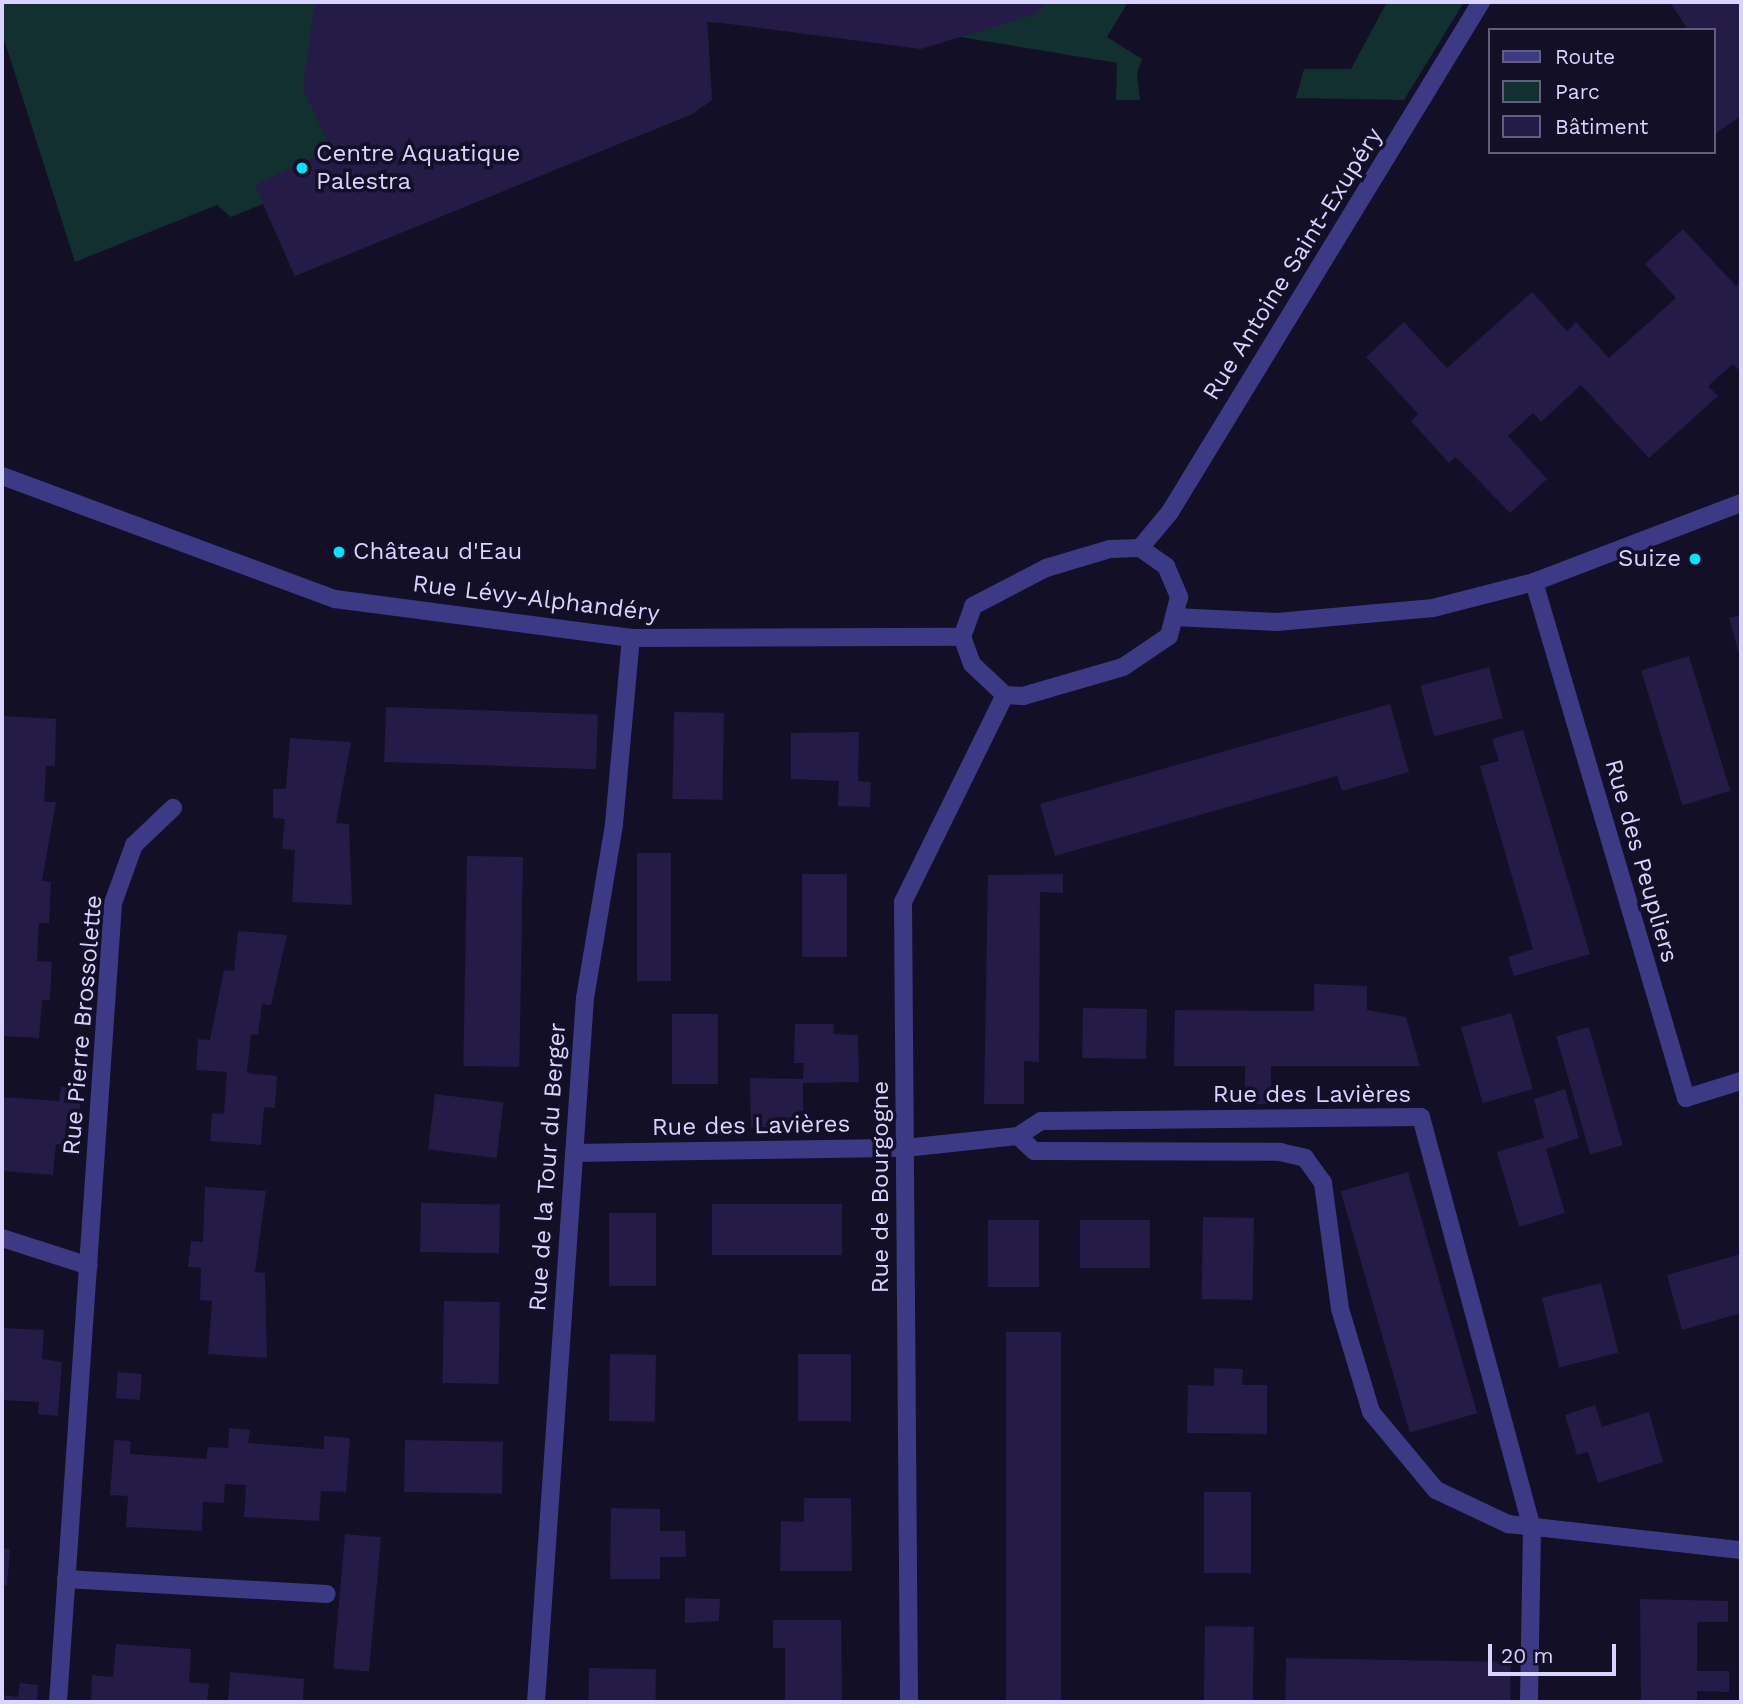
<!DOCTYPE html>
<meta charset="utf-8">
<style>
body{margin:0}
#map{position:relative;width:1743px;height:1704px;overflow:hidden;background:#130f26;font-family:"Work Sans",sans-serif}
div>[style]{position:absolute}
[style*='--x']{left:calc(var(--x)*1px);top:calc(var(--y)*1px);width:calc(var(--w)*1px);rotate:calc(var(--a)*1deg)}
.green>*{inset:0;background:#12302f}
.building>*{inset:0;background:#241b47;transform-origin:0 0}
.minor>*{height:18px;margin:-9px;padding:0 9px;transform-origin:9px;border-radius:9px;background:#3d3a85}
.dots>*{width:19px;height:19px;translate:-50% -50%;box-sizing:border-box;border:4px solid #130f26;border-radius:50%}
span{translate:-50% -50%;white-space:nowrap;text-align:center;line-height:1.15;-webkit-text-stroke:7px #130f26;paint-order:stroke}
.poi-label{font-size:24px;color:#d9d4ff}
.left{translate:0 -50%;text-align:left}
.right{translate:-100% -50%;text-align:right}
.street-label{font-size:24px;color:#d9d4ff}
.frame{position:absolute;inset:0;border:4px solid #d9d4ff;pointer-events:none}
.legend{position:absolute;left:1488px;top:28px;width:228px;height:126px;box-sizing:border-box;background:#130f26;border:2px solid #625e7d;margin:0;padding:9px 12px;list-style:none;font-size:21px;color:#d9d4ff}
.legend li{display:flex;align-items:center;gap:14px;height:35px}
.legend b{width:35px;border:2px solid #625e7d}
.scale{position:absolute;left:1488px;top:1644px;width:128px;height:32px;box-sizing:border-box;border:4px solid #d9d4ff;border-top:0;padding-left:9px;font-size:21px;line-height:24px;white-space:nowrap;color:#d9d4ff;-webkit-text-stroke:5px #130f26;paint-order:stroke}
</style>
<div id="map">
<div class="green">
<div style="clip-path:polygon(2px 2px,1128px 2px,1107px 37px,1142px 59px,1137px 74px,1140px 100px,1116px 100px,1117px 63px,960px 37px,707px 22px,712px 100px,692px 114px,295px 276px,263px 204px,231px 217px,217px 205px,75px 262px,2px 33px)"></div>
<div style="clip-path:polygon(1387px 2px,1464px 2px,1404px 100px,1296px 98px,1304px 69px,1351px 69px)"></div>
</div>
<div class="building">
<div style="clip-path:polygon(315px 2px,1048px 2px,1036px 14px,921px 49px,707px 21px,712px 100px,692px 114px,295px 276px,255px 185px,331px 149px,303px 88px)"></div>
<div style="clip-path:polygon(1670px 2px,1741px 2px,1741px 116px,1713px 135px,1713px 30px,1688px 30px)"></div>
<div style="clip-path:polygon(1683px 229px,1736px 286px,1741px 281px,1741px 372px,1733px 364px,1708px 386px,1718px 396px,1649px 458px,1581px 385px,1541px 422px,1533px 413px,1508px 436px,1547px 479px,1510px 513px,1456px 457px,1449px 463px,1411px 421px,1418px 414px,1366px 357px,1404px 322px,1447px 368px,1532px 292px,1567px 331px,1576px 322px,1609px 358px,1676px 298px,1645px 264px)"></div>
<div style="clip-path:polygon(1741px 615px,1741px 657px,1740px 657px,1729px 618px)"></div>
<div style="left:1689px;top:656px;width:141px;height:50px;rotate:73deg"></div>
<div style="left:1489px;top:667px;width:53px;height:71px;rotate:75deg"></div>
<div style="clip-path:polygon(1390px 704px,1409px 772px,1342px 791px,1337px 776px,1055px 856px,1040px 804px)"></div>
<div style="left:386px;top:707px;width:212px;height:55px;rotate:2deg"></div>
<div style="left:674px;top:712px;width:50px;height:87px;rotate:1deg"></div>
<div style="clip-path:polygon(2px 716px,56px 719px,55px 766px,46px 766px,44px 802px,56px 802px,42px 881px,51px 882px,49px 923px,39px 923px,37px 961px,52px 962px,50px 1000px,42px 1000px,39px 1038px,2px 1036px)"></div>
<div style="clip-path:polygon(1523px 730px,1590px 954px,1514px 976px,1508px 957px,1533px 949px,1480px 766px,1499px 761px,1492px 739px)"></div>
<div style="clip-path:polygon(859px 732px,858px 781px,871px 782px,870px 807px,838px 806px,839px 781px,791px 779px,791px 733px)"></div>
<div style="clip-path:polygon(290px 738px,351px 742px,336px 823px,349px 824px,352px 905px,292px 902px,295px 850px,282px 849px,285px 819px,273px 818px,273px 789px,286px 789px)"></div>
<div style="left:637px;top:853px;width:34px;height:128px"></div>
<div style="left:467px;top:856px;width:56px;height:210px;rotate:1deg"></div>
<div style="left:802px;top:874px;width:45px;height:83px"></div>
<div style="clip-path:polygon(1063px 874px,1063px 893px,1040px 892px,1039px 1062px,1024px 1061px,1024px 1104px,984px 1104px,988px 875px)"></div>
<div style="clip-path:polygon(238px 931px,287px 935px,271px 1005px,262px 1004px,258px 1035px,251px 1034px,247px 1073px,277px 1076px,275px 1108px,264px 1107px,261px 1145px,210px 1141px,212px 1113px,224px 1114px,227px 1072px,196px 1070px,198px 1039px,210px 1040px,224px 970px,234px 971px)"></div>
<div style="clip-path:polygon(1314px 984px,1367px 986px,1367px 1010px,1406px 1017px,1420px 1066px,1271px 1066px,1271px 1104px,1245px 1104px,1245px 1066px,1174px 1066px,1175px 1010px,1314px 1011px)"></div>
<div style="left:1083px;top:1008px;width:64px;height:50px;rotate:1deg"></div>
<div style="left:1511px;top:1013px;width:79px;height:52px;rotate:74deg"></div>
<div style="left:718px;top:1014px;width:70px;height:46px;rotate:90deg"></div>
<div style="clip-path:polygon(795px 1024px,834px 1024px,833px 1034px,858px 1035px,859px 1082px,803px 1083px,803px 1128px,751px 1127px,750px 1078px,803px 1079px,804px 1063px,794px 1063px)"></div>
<div style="left:1589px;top:1027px;width:123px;height:34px;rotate:74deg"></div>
<div style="clip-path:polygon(61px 1087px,81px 1089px,78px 1145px,56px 1144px,53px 1175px,2px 1171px,2px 1097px,59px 1101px)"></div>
<div style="clip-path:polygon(1565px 1089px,1579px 1138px,1546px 1149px,1565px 1213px,1519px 1227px,1497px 1152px,1544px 1138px,1534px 1099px)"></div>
<div style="left:435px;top:1094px;width:69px;height:56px;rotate:7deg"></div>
<div style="left:1408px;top:1172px;width:251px;height:70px;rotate:74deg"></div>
<div style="clip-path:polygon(205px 1187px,266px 1191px,255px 1272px,265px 1273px,267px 1358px,208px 1354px,212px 1301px,200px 1300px,201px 1268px,188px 1267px,191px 1241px,203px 1242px)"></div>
<div style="left:421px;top:1203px;width:79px;height:49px;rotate:1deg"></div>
<div style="left:712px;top:1204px;width:130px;height:51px"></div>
<div style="left:609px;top:1213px;width:47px;height:73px"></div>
<div style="left:1254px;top:1218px;width:82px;height:51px;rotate:91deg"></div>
<div style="left:1039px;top:1220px;width:67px;height:51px;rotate:90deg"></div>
<div style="left:1080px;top:1220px;width:70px;height:48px"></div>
<div style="clip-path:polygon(1741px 1254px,1741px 1313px,1682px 1330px,1667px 1275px)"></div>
<div style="left:1601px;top:1283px;width:72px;height:61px;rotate:76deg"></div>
<div style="left:444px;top:1301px;width:56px;height:82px;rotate:1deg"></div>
<div style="clip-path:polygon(2px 1328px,44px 1330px,42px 1359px,62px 1362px,58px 1416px,38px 1414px,39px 1402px,2px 1400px)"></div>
<div style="left:1006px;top:1332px;width:55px;height:370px"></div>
<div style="left:610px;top:1354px;width:46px;height:67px;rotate:1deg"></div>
<div style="left:798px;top:1354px;width:53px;height:67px"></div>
<div style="clip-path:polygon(1214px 1368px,1243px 1369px,1242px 1385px,1267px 1385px,1267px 1434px,1187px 1433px,1188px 1385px,1214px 1386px)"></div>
<div style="left:118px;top:1372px;width:24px;height:26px;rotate:5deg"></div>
<div style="clip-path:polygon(1595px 1405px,1602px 1427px,1649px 1412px,1663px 1462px,1598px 1483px,1588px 1452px,1577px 1455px,1565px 1415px)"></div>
<div style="clip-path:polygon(229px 1428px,250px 1430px,248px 1443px,324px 1449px,324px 1436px,350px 1438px,346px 1492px,321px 1491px,319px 1521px,244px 1517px,246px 1485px,225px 1484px,224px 1503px,203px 1502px,202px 1531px,126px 1527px,128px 1496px,110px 1495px,114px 1440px,131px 1441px,130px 1454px,206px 1459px,208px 1447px,228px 1448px)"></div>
<div style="left:405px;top:1440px;width:98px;height:52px;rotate:1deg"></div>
<div style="left:1204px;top:1492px;width:47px;height:81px"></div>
<div style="clip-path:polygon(804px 1498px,851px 1498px,852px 1571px,780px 1571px,781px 1521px,804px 1522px)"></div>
<div style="clip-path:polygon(611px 1508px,660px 1509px,660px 1531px,685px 1531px,686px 1557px,660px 1557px,660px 1579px,610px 1579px)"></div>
<div style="left:345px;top:1534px;width:36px;height:135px;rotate:5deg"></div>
<div style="clip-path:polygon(2px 1548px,10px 1549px,7px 1586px,2px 1585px)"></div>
<div style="clip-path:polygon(685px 1598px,720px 1599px,719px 1621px,685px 1623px)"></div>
<div style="clip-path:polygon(1640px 1599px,1728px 1601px,1728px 1622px,1697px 1622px,1697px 1671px,1729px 1671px,1729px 1692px,1697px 1691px,1697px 1702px,1641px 1702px)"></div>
<div style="clip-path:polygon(773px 1620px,841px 1620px,842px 1702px,785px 1702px,785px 1648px,773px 1648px)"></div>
<div style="left:1205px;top:1626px;width:49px;height:76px;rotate:1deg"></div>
<div style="clip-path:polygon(116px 1644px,191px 1649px,189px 1682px,209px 1684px,207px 1702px,91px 1702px,92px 1675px,113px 1677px)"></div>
<div style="left:1286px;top:1658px;width:225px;height:44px;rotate:1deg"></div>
<div style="left:589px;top:1668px;width:67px;height:34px;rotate:1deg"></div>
<div style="clip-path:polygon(230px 1672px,304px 1679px,303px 1702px,228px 1702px)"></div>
<div style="clip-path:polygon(20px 1683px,38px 1685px,37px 1702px,2px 1702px,2px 1695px,18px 1697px)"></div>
</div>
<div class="minor">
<div style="--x:2;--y:476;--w:355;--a:20.3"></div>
<div style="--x:335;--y:599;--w:299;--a:7.5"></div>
<div style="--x:631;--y:638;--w:331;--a:-0.2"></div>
<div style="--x:1140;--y:548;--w:47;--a:-50.2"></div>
<div style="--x:1170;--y:512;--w:597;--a:-58.62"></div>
<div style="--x:1140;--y:548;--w:32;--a:35"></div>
<div style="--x:1166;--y:566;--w:34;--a:67"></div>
<div style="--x:1179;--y:597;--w:40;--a:104.4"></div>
<div style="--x:1169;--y:636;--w:55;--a:146"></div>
<div style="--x:1123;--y:667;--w:104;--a:163.8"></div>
<div style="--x:1023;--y:696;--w:18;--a:-177"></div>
<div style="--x:1005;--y:695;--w:45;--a:-136.8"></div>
<div style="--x:972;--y:664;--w:29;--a:-110"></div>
<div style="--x:962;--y:637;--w:33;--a:-70"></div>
<div style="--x:973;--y:606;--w:82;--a:-27.5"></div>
<div style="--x:1046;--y:568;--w:67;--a:-16.5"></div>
<div style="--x:1110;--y:549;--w:30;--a:-2"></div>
<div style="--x:1534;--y:582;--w:538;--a:73.59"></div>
<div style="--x:1686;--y:1098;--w:58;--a:-17.2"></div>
<div style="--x:1174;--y:617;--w:103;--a:2.8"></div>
<div style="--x:1277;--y:622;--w:157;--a:-5.1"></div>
<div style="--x:1433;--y:608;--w:104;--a:-14.4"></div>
<div style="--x:1534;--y:582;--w:222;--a:-20.9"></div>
<div style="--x:1018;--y:1136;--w:22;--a:43"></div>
<div style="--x:1034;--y:1151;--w:246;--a:0.2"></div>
<div style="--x:1280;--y:1152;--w:26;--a:13"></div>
<div style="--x:1305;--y:1158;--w:31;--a:54"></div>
<div style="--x:1323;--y:1183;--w:127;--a:82.3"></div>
<div style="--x:1340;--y:1309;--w:108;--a:73.2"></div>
<div style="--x:1371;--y:1412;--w:102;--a:50.2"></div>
<div style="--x:1436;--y:1490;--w:80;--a:25.3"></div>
<div style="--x:1508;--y:1524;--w:234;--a:6.4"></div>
<div style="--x:574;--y:1153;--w:331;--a:-0.9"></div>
<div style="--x:905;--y:1148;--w:114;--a:-6.1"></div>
<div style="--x:1018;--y:1136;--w:27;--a:-33"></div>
<div style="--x:1041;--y:1121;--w:380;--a:-0.6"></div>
<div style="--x:1421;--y:1117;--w:427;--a:74.9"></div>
<div style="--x:1532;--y:1529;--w:173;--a:91"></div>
<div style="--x:2;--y:1238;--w:91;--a:17.8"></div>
<div style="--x:66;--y:1579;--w:261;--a:3.3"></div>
<div style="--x:58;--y:1702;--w:801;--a:-86.06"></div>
<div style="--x:113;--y:903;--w:62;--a:-70.1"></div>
<div style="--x:134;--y:845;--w:54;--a:-43.5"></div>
<div style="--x:536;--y:1702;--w:706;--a:-86.02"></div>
<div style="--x:585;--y:998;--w:176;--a:-80.5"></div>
<div style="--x:614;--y:824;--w:187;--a:-84.8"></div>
<div style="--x:909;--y:1702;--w:800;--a:-90.43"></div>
<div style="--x:903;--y:902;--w:231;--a:-63.8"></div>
</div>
<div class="dots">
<div style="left:302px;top:168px;background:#00e5ff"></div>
<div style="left:339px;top:552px;background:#00e5ff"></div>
<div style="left:1695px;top:559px;background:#00e5ff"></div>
</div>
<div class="poi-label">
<span class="left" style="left:316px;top:168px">Centre Aquatique<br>Palestra</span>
<span class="left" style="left:353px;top:552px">Château d'Eau</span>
<span class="right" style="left:1681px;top:559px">Suize</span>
</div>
<div class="street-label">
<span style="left:1293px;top:264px;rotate:-58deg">Rue Antoine Saint-Exupéry</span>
<span style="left:536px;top:599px;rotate:7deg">Rue Lévy-Alphandéry</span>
<span style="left:1641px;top:861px;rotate:74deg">Rue des Peupliers</span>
<span style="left:83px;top:1025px;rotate:-85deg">Rue Pierre Brossolette</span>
<span style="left:1312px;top:1095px">Rue des Lavières</span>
<span style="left:751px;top:1126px;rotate:-1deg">Rue des Lavières</span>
<span style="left:548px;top:1167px;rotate:-86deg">Rue de la Tour du Berger</span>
<span style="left:881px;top:1187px;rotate:-90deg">Rue de Bourgogne</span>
</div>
<div class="frame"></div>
<ul class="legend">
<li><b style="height:9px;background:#3d3a85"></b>Route</li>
<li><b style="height:19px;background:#12302f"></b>Parc</li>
<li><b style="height:19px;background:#241b47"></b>Bâtiment</li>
</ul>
<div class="scale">20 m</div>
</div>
